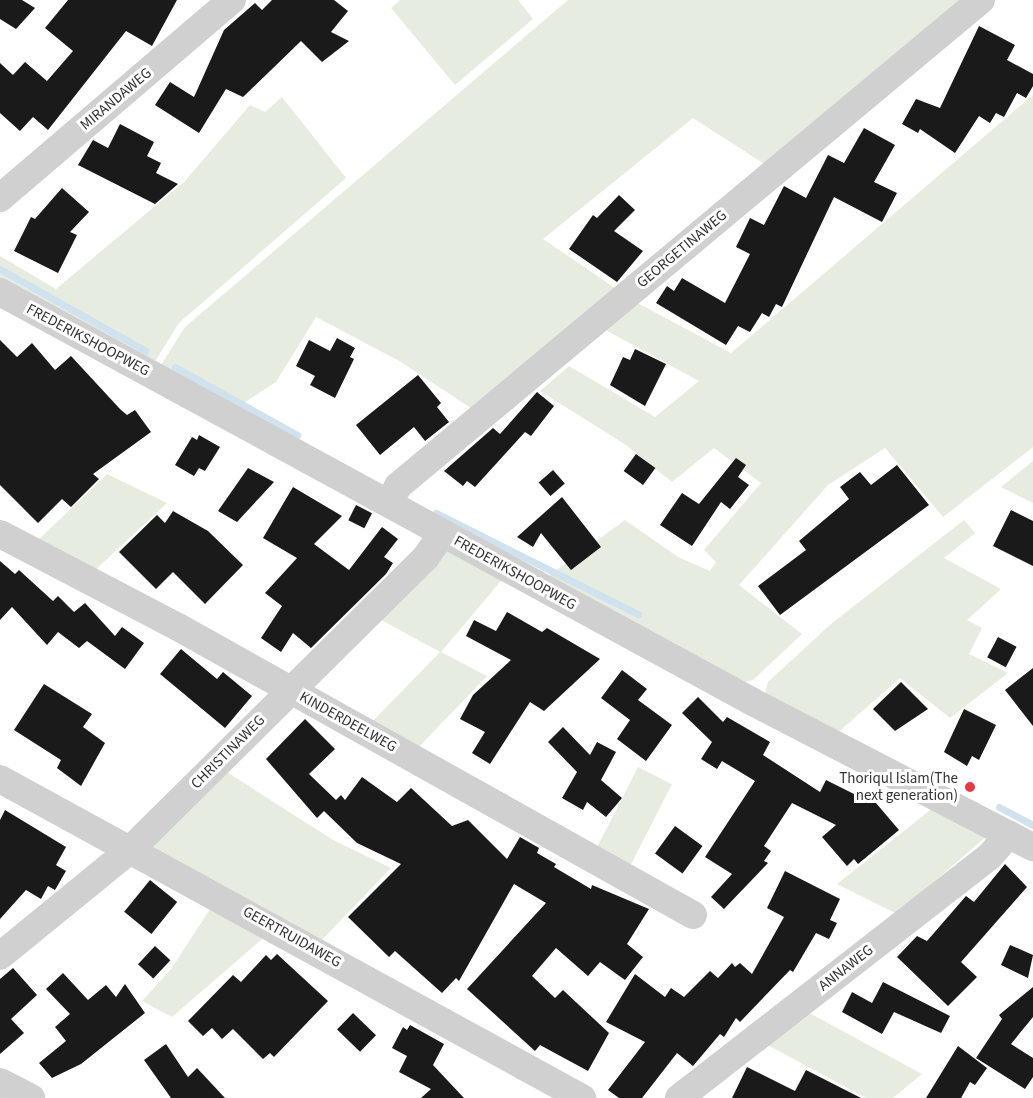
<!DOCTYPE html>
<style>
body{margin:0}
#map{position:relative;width:1033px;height:1098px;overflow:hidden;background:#fff;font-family:"Source Sans 3",sans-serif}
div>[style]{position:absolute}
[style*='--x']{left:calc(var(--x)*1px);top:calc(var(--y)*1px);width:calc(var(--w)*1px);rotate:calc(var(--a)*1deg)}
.green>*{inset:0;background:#e6ecdf;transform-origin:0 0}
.stream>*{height:7px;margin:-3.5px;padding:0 3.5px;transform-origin:3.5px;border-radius:3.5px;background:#cfe2ee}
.building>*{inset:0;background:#1a1a1a;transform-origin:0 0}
.minor>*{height:28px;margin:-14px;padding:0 14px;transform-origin:14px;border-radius:14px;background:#d0d0d0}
.dots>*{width:16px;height:16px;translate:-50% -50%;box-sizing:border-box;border:3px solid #fff;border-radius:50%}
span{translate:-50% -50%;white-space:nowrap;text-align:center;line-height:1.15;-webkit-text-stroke:6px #fff;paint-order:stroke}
.street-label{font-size:15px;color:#333}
.poi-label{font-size:15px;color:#333}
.right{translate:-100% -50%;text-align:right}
</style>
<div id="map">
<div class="green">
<div style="clip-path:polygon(400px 0,518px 0,533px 19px,455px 85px,391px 8px)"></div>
<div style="clip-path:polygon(568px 0,962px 0,766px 165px,693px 118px,543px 239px,615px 288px,474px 410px,401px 362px,316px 317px,276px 382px,236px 408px,161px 365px,185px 327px)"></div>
<div style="clip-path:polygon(1033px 95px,1033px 447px,943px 517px,885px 448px,828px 485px,739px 585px,802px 634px,753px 680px,745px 682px,546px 578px,625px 520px,678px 557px,710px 571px,716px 562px,704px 550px,761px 483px,714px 448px,672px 482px,626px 445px,540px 391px,569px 366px,655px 417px,699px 381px,600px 327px,632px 300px,731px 353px)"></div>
<div style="clip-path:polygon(282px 97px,346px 178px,179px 323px,154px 363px,0 281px,0 256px,56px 289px,185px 181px,250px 105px,265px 112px)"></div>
<div style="clip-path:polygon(1033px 461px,1033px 503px,1001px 487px)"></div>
<div style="clip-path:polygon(107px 474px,167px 503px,91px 574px,33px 545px)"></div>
<div style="clip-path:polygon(964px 520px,975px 533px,944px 558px,1001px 589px,967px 620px,982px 628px,969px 654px,1008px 673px,950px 718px,900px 678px,835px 735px,765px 694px,768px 682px,831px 624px)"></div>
<div style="clip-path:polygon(440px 548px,505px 576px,441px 652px,487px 676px,415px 751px,367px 727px,440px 652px,374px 616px)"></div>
<div style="left:638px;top:767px;width:38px;height:94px;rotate:27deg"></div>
<div style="clip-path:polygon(222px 769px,333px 840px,391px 868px,319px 943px,150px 850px)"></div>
<div style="clip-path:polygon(938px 804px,988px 835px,897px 914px,837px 884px)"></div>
<div style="clip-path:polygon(214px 903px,269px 933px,172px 1017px,142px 1001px,171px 969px)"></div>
<div style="clip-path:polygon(800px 1008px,922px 1074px,893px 1098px,866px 1098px,760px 1041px)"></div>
</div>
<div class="stream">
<div style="--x:0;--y:269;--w:167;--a:29.3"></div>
<div style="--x:175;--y:367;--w:140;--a:29.1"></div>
<div style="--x:436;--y:513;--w:226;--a:26.6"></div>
<div style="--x:999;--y:807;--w:38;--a:28"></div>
</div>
<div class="building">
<div style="clip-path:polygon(0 0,22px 0,35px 8px,16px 29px,0 19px)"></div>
<div style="clip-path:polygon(68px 0,177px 0,152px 46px,126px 31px,48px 130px,33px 117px,20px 131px,0 113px,0 63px,13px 75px,25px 62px,47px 81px,73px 51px,45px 28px)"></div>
<div style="clip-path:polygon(272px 0,334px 0,348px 11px,331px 32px,349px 41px,322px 62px,301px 41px,243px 97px,226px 89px,199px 133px,155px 105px,170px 82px,194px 97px,224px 30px,255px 3px,262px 10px)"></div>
<div style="clip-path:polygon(979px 26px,1015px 45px,1007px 60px,1033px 74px,1033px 86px,1026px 98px,1017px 93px,1004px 117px,996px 113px,990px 123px,979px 116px,955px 153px,920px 129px,918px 133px,902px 124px,916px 99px,940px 108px)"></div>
<div style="clip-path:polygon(120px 124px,154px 142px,147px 156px,161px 163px,156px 173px,178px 184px,155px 204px,78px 165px,93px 140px,108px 148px)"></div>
<div style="clip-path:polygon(864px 128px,895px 145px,874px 182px,897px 193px,882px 222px,834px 197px,782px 307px,776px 304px,769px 317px,762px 313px,750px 332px,738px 326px,726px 345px,656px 303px,667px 286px,674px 291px,682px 278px,725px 303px,750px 254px,736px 247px,750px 218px,764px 225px,784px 186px,806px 198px,828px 155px,844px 163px)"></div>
<div style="clip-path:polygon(62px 188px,89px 212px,70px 232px,77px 235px,58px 273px,14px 251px,31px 217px,35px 219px)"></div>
<div style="clip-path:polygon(619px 195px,635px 210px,614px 231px,643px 251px,617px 282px,569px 249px,593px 215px,597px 218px)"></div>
<div style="clip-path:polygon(337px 338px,355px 348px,350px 357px,354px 359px,335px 398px,310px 385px,315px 376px,296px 366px,309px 340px,330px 351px)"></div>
<div style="clip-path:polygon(0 340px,17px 357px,32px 343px,55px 370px,71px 356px,120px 409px,127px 415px,135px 410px,151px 432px,93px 474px,99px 479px,71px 507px,62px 499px,38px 523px,0 485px)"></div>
<div style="clip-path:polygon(635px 349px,666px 364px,645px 406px,610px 385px,623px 357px,630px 360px)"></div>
<div style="clip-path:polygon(418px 375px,441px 403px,437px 407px,449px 422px,425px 441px,414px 427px,380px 455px,356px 425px)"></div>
<div style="clip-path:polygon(537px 392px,554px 406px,531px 436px,525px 432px,475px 487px,467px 481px,463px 486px,444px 471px,493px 428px,500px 434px)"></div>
<div style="clip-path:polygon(199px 435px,220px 447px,205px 471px,199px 468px,194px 476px,175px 465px,192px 437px,197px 440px)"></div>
<div style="left:636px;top:454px;width:24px;height:21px;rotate:36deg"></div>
<div style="clip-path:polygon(736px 458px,746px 465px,738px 477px,749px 485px,730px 509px,721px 502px,692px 546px,660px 525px,682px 493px,699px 504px)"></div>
<div style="clip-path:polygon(897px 465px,929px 505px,780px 615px,758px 586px,806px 550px,799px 541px,849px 499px,840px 487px,860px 472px,871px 485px)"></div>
<div style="clip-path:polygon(248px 468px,274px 482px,237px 522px,218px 511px)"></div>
<div style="left:553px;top:470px;width:18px;height:19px;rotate:49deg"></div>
<div style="clip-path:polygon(293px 487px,342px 516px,314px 544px,349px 570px,382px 527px,398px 539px,384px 557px,393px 563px,386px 574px,311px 648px,293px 633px,281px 652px,261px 638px,282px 606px,265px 593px,297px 558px,263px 538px)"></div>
<div style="clip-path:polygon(562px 497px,601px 547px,571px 570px,541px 533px,533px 547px,517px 537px)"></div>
<div style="left:356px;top:505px;width:18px;height:17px;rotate:27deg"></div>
<div style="clip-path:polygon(1011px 510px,1033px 521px,1033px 566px,993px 546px)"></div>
<div style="clip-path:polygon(173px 511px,208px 531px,243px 565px,205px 604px,173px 572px,156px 589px,119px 552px,157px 515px,165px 523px)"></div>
<div style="clip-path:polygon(0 561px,15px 574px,19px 570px,53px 601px,58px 596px,74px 612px,85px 603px,115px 636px,122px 627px,144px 643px,125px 669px,87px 641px,79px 648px,58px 632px,47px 645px,12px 607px,0 620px)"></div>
<div style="clip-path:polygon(507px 612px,542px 632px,547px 628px,600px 659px,544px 711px,530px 702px,490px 764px,472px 753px,485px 732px,460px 719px,473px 695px,511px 660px,466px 636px,474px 620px,496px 631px)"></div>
<div style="left:998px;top:637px;width:21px;height:23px;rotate:28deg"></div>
<div style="clip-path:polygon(181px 649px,217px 679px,223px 672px,252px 696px,225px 728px,160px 674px)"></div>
<div style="clip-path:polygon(1033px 668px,1033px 726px,1005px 690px)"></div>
<div style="clip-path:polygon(622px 670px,647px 689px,638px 700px,672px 725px,646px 761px,617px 739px,630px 720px,601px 698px)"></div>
<div style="clip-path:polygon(901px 682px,928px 709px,895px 731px,873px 709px)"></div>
<div style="clip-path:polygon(44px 684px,92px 714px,83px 727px,105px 743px,81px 786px,57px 768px,61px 760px,14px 730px)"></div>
<div style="clip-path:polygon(698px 697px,723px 722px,727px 717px,770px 742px,763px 755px,820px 792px,826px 780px,866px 800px,870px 796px,899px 830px,858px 864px,854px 859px,847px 866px,822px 837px,836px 825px,792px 803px,764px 846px,771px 851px,764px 861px,768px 863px,724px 909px,711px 897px,732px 874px,705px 857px,755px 781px,722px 761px,717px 769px,701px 759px,712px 742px,682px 713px)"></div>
<div style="clip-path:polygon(964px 709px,996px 725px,979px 760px,972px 756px,967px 766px,944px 752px)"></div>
<div style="clip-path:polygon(305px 719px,335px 749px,309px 774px,336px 800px,341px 795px,345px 800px,362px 777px,397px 802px,411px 788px,452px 826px,468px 820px,507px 859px,520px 837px,539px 848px,537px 853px,556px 864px,554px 867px,591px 889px,592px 885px,649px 909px,627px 944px,643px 957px,625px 980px,600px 962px,588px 976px,556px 948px,532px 976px,555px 998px,563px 990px,609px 1033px,588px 1071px,540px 1045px,535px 1051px,467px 989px,546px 903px,514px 884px,459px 981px,456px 978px,442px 993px,395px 951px,389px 957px,348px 917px,401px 864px,357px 843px,324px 811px,317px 818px,266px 759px)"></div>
<div style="clip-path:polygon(563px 727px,590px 755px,597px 742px,616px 752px,601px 780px,622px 798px,606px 817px,587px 802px,583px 810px,562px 798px,577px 772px,548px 742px)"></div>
<div style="clip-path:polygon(5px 810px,66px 847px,56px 865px,66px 871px,55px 890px,48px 886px,41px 899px,26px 890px,0 919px,0 820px)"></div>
<div style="left:675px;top:826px;width:34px;height:34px;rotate:36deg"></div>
<div style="clip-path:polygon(1005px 864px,1027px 887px,961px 962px,977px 977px,948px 1006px,897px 957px,917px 936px,927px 941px,966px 896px,974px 902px)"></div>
<div style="clip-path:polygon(785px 871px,840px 899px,830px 920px,837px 923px,829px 939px,816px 933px,793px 972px,790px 970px,740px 1022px,736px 1018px,724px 1037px,720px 1034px,693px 1066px,677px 1053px,642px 1098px,619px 1098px,608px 1090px,645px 1042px,606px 1022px,635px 974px,665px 997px,671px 988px,684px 997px,710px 971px,718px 978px,732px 963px,735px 967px,740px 963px,752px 974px,784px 917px,767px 908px)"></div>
<div style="left:150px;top:880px;width:35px;height:41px;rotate:39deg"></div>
<div style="clip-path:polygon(1010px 945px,1033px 955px,1028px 978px,1001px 965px)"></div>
<div style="left:155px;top:946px;width:21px;height:25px;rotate:43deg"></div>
<div style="clip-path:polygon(277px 954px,328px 1001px,274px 1057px,270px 1053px,263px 1059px,233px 1029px,222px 1039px,212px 1028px,203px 1036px,188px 1021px,233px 975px,241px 982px,266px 955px,271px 960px)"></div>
<div style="clip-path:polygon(13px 968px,37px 995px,11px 1019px,24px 1033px,0 1054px,0 979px)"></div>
<div style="clip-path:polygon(63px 973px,88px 1000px,106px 985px,116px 997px,125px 984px,145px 1013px,81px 1064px,52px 1078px,39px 1063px,66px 1041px,55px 1027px,70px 1014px,46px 989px)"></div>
<div style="clip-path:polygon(883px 982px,950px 1016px,941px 1033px,894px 1012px,882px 1034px,842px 1012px,852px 992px,872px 1003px)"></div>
<div style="clip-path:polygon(1033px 987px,1033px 1017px,1011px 1044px,1033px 1058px,1033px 1077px,1025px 1089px,976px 1058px,1002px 1019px,999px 1015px)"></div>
<div style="left:353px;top:1013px;width:32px;height:23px;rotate:44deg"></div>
<div style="clip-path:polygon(410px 1025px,444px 1044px,433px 1065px,464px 1098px,421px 1098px,431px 1089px,399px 1072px,407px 1056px,392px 1048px,403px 1027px,407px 1030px)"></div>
<div style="clip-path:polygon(166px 1044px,188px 1077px,197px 1068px,225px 1098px,171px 1098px,144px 1060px)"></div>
<div style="clip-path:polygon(958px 1046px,987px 1068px,975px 1085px,970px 1082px,961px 1098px,926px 1098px)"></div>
<div style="clip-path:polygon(747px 1067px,795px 1091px,806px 1070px,861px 1098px,732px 1098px)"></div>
</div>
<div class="minor">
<div style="--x:0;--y:198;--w:305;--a:-40.5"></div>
<div style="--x:0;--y:292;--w:855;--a:28.57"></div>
<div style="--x:751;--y:701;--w:318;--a:27.4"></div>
<div style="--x:389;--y:503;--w:19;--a:-62"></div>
<div style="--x:398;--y:486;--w:759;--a:-39.82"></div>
<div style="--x:0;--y:534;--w:201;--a:27.6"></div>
<div style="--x:178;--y:627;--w:590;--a:29.21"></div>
<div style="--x:0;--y:779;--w:664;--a:28.73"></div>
<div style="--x:0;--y:956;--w:169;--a:-39.2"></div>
<div style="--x:131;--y:849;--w:415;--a:-44.7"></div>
<div style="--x:426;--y:557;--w:29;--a:-55"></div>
<div style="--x:0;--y:1082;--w:35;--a:27"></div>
<div style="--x:679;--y:1098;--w:393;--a:-37.9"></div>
<div style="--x:989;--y:857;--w:30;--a:-49"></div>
</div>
<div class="dots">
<div style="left:970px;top:787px;background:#e63946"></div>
</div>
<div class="street-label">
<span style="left:116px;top:99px;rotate:-40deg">MIRANDAWEG</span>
<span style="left:682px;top:249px;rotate:-40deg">GEORGETINAWEG</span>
<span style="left:88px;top:340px;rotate:28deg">FREDERIKSHOOPWEG</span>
<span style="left:515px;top:573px;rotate:29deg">FREDERIKSHOOPWEG</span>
<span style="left:348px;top:722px;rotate:29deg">KINDERDEELWEG</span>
<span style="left:228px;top:752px;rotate:-45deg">CHRISTINAWEG</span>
<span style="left:292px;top:937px;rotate:29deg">GEERTRUIDAWEG</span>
<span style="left:846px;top:968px;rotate:-38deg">ANNAWEG</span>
</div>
<div class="poi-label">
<span class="right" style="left:958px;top:787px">Thoriqul Islam(The<br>next generation)</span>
</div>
</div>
